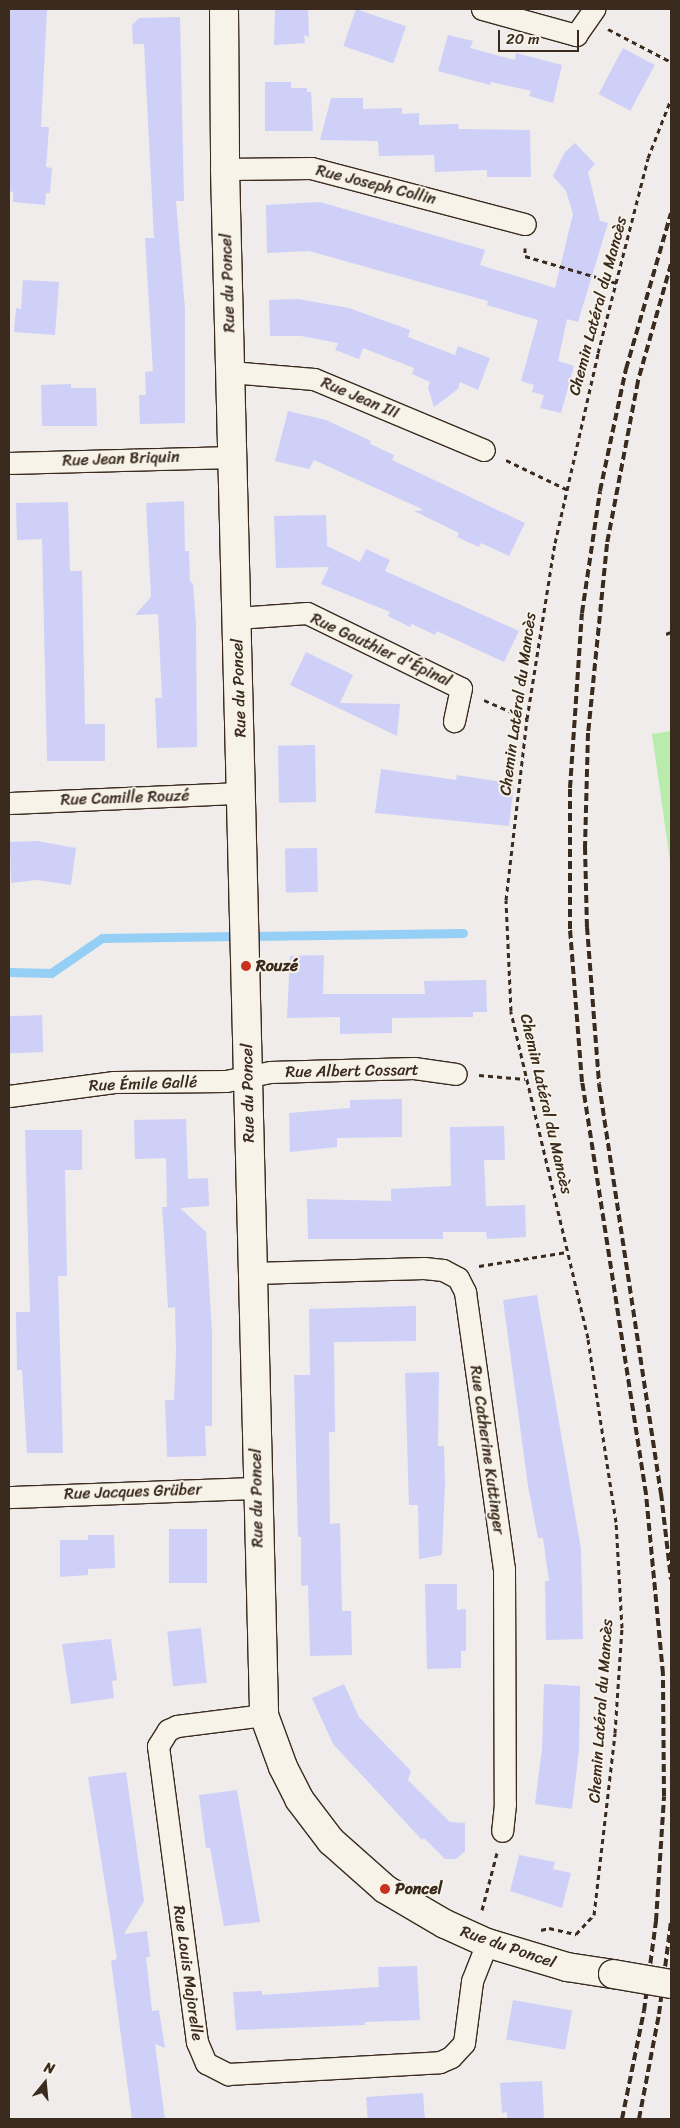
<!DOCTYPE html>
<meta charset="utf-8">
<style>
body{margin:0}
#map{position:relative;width:680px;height:2128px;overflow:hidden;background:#efeceb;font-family:Sriracha,sans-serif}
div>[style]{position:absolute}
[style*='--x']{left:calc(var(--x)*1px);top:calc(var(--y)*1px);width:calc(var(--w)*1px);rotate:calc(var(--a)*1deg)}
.green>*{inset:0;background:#b9ecac}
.stream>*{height:9px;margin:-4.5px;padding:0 4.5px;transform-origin:4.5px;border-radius:4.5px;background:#95cff5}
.building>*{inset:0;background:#ced0f8;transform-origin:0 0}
.path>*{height:3px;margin-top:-1.5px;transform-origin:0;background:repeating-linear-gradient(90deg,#3b2a1e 0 5px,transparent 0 9px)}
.roads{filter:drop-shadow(1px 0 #3b2a1e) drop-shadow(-1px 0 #3b2a1e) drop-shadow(0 1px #3b2a1e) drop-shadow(0 -1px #3b2a1e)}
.street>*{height:21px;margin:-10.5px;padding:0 10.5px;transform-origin:10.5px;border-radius:10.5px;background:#f7f3e8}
.secondary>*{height:28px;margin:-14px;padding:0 14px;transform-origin:14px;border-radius:14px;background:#f7f3e8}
.rail>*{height:4px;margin-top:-2px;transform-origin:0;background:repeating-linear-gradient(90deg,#3b2a1e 0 8px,transparent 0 12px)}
.bridges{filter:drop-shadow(1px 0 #3b2a1e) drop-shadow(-1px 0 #3b2a1e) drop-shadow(0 1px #3b2a1e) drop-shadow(0 -1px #3b2a1e)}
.secondary-bridge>*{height:28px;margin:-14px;padding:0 14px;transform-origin:14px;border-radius:14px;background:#f7f3e8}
.dots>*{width:14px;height:14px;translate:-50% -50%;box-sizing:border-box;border:2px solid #f7f3e8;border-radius:50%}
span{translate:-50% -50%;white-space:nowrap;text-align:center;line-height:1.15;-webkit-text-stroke:4px #f7f3e8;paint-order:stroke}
.street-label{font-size:16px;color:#3b2a1e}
.poi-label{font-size:16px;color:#3b2a1e;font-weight:700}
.left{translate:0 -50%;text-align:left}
.frame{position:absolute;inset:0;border:10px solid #3b2a1e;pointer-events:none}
.north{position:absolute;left:20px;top:2058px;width:50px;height:50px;-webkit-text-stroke:4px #f7f3e8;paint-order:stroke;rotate:17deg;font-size:14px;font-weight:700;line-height:20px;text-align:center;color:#3b2a1e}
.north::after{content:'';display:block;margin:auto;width:18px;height:22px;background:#3b2a1e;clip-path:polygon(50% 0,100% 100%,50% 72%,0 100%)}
.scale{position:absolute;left:498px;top:30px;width:81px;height:22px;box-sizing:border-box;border:2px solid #3b2a1e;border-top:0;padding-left:6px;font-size:15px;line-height:18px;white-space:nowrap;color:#3b2a1e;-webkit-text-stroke:4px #f7f3e8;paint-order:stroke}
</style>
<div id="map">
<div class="green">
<div style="clip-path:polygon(671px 731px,671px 868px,652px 734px)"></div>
</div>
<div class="stream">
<div style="--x:9;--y:972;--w:42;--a:1.4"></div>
<div style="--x:51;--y:973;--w:62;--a:-34.5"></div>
<div style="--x:102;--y:938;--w:361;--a:-0.8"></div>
</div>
<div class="building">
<div style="clip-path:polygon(9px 9px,47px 9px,41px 127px,49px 127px,46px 167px,52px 168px,50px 193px,46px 193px,45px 205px,13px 202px,13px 192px,9px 191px)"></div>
<div style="clip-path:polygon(275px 9px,308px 9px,309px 37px,304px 35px,305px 43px,274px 45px)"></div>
<div style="left:356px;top:9px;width:53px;height:39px;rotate:19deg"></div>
<div style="clip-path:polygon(180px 17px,184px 201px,176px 201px,185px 309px,185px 423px,140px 424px,139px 395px,146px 395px,145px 372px,153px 371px,145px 238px,154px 238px,144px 44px,133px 44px,132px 25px,139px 18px)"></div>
<div style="clip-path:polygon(448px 35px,473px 41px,470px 48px,515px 60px,516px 53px,562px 65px,553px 103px,529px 96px,531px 91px,491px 82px,490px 85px,438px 71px)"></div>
<div style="left:623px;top:48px;width:36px;height:52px;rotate:28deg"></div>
<div style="clip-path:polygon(265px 82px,291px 82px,291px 88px,307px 88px,307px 92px,311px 92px,313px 131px,265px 131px)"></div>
<div style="clip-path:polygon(331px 98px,363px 98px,363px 109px,402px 108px,402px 114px,419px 113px,419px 125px,458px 124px,459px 129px,530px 130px,531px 177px,487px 177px,487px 170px,435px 172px,434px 155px,379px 156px,378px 141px,320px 140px)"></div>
<div style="clip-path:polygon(575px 143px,595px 164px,588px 172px,600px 221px,608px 223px,578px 322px,567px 319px,558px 361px,574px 366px,561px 413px,540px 408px,544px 395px,532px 392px,534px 385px,521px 381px,538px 320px,487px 305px,488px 301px,309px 251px,267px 253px,266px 205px,320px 202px,485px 250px,480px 265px,555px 288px,573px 214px,566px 191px,553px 176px,565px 152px)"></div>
<div style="clip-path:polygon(23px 280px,59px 282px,55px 335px,14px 332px,16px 308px,21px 309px)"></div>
<div style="clip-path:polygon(298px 299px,349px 308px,410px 330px,408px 337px,455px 355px,458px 346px,490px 358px,478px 390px,460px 382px,458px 389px,434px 407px,428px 388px,430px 382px,412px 374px,414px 368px,363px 348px,359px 359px,335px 350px,338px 343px,301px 336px,270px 336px,269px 300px)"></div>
<div style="clip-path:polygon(71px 384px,71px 388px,96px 388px,97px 426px,42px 426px,41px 385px)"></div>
<div style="clip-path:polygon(288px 411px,326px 420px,371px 441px,370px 444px,394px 455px,392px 460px,525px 523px,509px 556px,481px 543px,479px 547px,457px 537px,459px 533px,414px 511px,424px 510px,314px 460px,309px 469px,275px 461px)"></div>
<div style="clip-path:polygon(184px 501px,185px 551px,189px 551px,190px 581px,193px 584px,196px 624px,197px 747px,157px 748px,155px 698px,162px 698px,158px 614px,135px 615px,151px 597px,146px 503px)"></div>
<div style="clip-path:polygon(68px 502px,70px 571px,82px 571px,85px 724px,105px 724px,105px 761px,47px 761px,42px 539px,17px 540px,16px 503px)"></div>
<div style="clip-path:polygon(326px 515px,327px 546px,360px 562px,366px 549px,390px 560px,385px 571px,519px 631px,504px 662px,437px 631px,435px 635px,412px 624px,410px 627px,388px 616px,390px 612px,321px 584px,329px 567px,276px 568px,274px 516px)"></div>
<div style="clip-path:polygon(306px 652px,353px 675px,340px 703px,400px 704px,397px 736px,290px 685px)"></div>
<div style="left:315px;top:745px;width:57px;height:37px;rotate:89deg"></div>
<div style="clip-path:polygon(381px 769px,456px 780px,457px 775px,514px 784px,509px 826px,375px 813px)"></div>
<div style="clip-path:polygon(37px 841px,76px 848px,71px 885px,37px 880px,11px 883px,10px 842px)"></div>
<div style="left:317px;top:848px;width:44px;height:32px;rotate:89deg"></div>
<div style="clip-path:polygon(324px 955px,323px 994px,425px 994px,424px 981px,486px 980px,487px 1012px,473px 1012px,473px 1017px,392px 1018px,392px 1033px,340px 1034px,340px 1017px,287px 1018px,290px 956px)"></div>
<div style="left:42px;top:1015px;width:37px;height:33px;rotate:88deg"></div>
<div style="clip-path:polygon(402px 1099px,402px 1137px,337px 1138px,337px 1147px,290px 1152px,289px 1113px,350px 1108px,350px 1100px)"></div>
<div style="clip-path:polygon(186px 1119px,188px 1179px,208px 1178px,209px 1206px,180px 1208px,206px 1232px,212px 1333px,212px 1426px,205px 1426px,206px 1456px,167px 1457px,165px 1400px,174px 1400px,176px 1353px,175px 1307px,168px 1308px,164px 1237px,162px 1207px,167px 1207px,166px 1158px,135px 1159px,134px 1120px)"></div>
<div style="clip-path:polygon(504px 1126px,505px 1160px,484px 1160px,486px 1206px,525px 1205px,526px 1237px,487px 1239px,486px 1232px,443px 1232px,443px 1239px,308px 1239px,307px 1199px,391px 1201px,391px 1189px,451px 1186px,450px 1127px)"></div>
<div style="clip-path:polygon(25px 1130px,82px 1130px,82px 1170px,65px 1170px,67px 1276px,58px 1276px,63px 1453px,27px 1453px,22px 1370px,17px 1370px,16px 1312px,30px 1312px)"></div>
<div style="clip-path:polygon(537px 1295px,581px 1549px,583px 1639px,546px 1640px,545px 1581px,549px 1581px,543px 1538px,538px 1538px,528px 1486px,503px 1300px)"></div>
<div style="clip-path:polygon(416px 1306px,416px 1341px,334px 1342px,335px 1432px,329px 1432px,330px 1524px,340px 1523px,342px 1611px,351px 1611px,352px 1655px,310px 1656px,308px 1585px,301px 1586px,301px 1537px,298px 1537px,294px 1375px,310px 1375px,309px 1309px)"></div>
<div style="clip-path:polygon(439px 1372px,438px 1446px,444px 1446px,445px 1483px,442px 1555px,419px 1559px,418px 1505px,409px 1505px,405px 1373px)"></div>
<div style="left:169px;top:1529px;width:38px;height:54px"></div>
<div style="clip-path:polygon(88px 1535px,114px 1535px,115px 1568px,88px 1569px,88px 1575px,60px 1577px,60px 1540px,88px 1540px)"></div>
<div style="clip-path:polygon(425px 1584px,457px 1584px,457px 1610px,466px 1609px,466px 1651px,461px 1651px,461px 1668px,427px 1669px)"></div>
<div style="left:201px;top:1628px;width:55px;height:34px;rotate:84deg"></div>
<div style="clip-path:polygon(111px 1639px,117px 1680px,112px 1681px,114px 1698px,71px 1704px,62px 1644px)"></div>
<div style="clip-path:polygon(344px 1684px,359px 1717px,411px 1771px,408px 1780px,450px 1822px,465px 1823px,465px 1851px,456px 1859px,445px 1859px,424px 1838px,422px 1840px,333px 1744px,312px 1698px)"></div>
<div style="clip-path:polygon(544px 1684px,580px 1686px,579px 1750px,572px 1809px,535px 1804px,542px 1749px)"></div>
<div style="clip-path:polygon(126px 1772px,144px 1901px,124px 1934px,147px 1931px,150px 1957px,146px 1957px,152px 2011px,159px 2010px,165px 2048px,155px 2044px,165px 2119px,132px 2119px,111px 1961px,117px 1959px,88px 1777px)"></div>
<div style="clip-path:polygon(237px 1790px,260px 1922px,224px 1926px,210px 1848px,206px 1848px,199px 1795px)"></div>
<div style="clip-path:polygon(519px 1855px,555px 1862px,553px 1869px,571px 1873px,562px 1908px,510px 1891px)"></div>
<div style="clip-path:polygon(417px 1966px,420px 2020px,365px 2022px,365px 2025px,236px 2030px,233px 1992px,262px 1991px,262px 1995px,379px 1987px,378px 1967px)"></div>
<div style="left:513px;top:2000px;width:60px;height:40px;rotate:10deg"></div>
<div style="clip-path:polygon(542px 2081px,544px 2119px,507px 2119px,507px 2112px,502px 2113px,500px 2083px)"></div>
<div style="left:423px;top:2093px;width:26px;height:57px;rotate:86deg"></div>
</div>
<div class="path">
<div style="--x:608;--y:29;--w:71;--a:27.6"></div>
<div style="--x:525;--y:248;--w:8;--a:90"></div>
<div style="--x:525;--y:256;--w:96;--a:16.4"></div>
<div style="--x:506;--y:460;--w:67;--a:25.8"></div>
<div style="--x:666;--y:634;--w:5;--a:-22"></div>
<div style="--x:484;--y:700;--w:47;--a:23.8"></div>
<div style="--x:479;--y:1075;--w:46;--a:5"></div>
<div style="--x:479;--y:1266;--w:89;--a:-9"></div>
<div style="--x:482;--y:1910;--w:59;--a:-75.3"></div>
<div style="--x:541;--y:1930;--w:8;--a:-14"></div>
<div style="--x:549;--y:1928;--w:28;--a:13"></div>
<div style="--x:576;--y:1934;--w:26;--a:-47"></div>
<div style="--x:594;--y:1915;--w:183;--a:-83.4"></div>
<div style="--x:615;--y:1733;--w:105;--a:-86.2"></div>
<div style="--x:622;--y:1628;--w:106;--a:-93.2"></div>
<div style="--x:616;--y:1522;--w:186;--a:-98.7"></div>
<div style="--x:588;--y:1338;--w:336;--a:-103.3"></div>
<div style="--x:511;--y:1011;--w:111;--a:-92.6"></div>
<div style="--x:506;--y:900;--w:182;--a:-83.4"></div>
<div style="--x:527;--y:719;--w:178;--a:-81"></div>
<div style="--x:555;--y:543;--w:195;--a:-77.2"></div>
<div style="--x:598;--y:353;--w:201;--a:-75.6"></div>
<div style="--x:648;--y:158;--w:63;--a:-68.7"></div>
</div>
<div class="roads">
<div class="street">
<div style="--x:482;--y:9;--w:98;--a:15.5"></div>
<div style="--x:576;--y:35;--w:32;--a:-55"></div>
<div style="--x:225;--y:169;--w:86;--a:-0.7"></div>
<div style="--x:311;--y:168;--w:221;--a:14.7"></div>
<div style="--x:230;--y:372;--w:84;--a:4.8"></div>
<div style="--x:314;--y:379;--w:184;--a:22.7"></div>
<div style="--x:9;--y:463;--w:224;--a:-1.5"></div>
<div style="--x:237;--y:618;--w:70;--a:-4.1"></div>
<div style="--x:307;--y:613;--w:171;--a:26"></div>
<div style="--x:461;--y:688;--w:34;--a:102"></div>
<div style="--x:9;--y:803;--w:233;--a:-2.5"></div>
<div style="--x:9;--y:1096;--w:106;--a:-7.6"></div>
<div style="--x:114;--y:1082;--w:112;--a:-0.5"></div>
<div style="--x:226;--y:1081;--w:45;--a:-11.6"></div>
<div style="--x:270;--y:1072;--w:144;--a:-1.6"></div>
<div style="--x:414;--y:1068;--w:42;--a:8.1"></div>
<div style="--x:253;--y:1273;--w:171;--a:-1.7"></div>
<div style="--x:424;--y:1268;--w:19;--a:6"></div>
<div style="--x:443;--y:1270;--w:17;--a:28"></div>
<div style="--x:458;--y:1278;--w:16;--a:63"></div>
<div style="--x:465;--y:1292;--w:279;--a:82"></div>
<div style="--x:504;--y:1568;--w:236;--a:89.8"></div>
<div style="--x:505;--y:1804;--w:27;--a:96"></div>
<div style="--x:9;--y:1497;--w:248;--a:-2.1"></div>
<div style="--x:264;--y:1715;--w:88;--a:172.8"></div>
<div style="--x:177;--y:1726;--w:10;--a:156"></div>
<div style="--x:168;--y:1730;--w:19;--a:122"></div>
<div style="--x:158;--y:1746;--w:299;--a:82.5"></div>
<div style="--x:197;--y:2042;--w:23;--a:67"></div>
<div style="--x:206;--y:2063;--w:25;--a:27"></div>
<div style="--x:228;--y:2074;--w:212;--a:-3.2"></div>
<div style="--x:440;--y:2062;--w:12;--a:-24"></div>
<div style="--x:451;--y:2057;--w:19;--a:-47"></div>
<div style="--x:464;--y:2043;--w:63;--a:-82.6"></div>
<div style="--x:472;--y:1981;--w:41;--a:-68.5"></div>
</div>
<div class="secondary">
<div style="--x:224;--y:9;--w:160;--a:89.6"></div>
<div style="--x:225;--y:169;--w:1546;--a:88.55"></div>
<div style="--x:264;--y:1715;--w:55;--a:69.9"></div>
<div style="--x:283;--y:1767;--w:36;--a:63"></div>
<div style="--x:299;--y:1799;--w:53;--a:52.7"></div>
<div style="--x:331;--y:1841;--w:72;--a:41.6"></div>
<div style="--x:385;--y:1889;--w:69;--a:30.3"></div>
<div style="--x:445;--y:1924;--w:46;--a:24.3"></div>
<div style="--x:487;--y:1943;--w:84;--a:16.7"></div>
<div style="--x:567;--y:1967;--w:47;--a:8.7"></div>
</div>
</div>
<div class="rail">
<div style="--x:671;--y:264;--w:122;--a:105.8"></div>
<div style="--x:638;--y:381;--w:166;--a:100.8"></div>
<div style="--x:607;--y:544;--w:190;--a:95.7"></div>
<div style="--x:588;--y:733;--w:114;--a:91.5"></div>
<div style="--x:585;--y:847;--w:80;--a:88.6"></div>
<div style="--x:587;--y:927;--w:157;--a:85.6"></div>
<div style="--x:599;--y:1084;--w:414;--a:81.4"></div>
<div style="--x:661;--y:1493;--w:87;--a:83.4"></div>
<div style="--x:622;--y:2119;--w:110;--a:-78.5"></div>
<div style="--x:644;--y:2011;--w:91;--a:-82.4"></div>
<div style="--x:656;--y:1921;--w:125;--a:-86.3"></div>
<div style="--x:664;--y:1796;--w:122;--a:-90.5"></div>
<div style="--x:663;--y:1674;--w:181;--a:-95.4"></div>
<div style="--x:646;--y:1494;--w:417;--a:-98.8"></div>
<div style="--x:582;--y:1082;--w:153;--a:-94.5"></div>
<div style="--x:570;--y:929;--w:141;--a:-90"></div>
<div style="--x:570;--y:788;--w:175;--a:-86.1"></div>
<div style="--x:582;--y:613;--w:123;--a:-81.6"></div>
<div style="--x:600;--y:491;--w:125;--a:-78"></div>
<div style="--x:626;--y:369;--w:162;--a:-73.9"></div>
<div style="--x:639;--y:2119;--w:107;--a:-79.2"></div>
<div style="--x:659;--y:2014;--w:93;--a:-82.6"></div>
</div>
<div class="bridges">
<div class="secondary-bridge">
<div style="--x:613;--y:1974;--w:59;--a:9.8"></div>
</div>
</div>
<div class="dots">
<div style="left:246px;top:966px;background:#c8321e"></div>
<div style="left:385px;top:1889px;background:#c8321e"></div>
</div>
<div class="street-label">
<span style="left:376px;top:185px;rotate:14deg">Rue Joseph Collin</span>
<span style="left:228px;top:283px;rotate:-92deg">Rue du Poncel</span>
<span style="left:598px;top:306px;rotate:-75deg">Chemin Latéral du Mancès</span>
<span style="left:360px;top:398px;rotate:23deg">Rue Jean III</span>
<span style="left:121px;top:459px;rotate:-2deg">Rue Jean Briquin</span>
<span style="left:381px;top:650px;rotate:25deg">Rue Gauthier d'Épinal</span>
<span style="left:239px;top:688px;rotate:-92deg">Rue du Poncel</span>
<span style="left:518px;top:704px;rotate:-82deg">Chemin Latéral du Mancès</span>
<span style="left:125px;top:798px;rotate:-2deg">Rue Camille Rouzé</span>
<span style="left:352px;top:1071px;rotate:-1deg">Rue Albert Cossart</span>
<span style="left:143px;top:1084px;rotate:-2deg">Rue Émile Gallé</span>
<span style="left:248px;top:1093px;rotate:-91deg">Rue du Poncel</span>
<span style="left:546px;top:1104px;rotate:77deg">Chemin Latéral du Mancès</span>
<span style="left:487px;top:1450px;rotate:82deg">Rue Catherine Kuttinger</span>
<span style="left:133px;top:1492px;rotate:-2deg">Rue Jacques Grüber</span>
<span style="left:257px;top:1498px;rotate:-91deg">Rue du Poncel</span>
<span style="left:601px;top:1711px;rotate:-86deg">Chemin Latéral du Mancès</span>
<span style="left:508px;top:1947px;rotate:19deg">Rue du Poncel</span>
<span style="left:188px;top:1973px;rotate:82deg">Rue Louis Majorelle</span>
</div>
<div class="poi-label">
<span class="left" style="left:256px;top:966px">Rouzé</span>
<span class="left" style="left:395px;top:1889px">Poncel</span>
</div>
<div class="frame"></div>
<div class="north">N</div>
<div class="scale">20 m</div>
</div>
